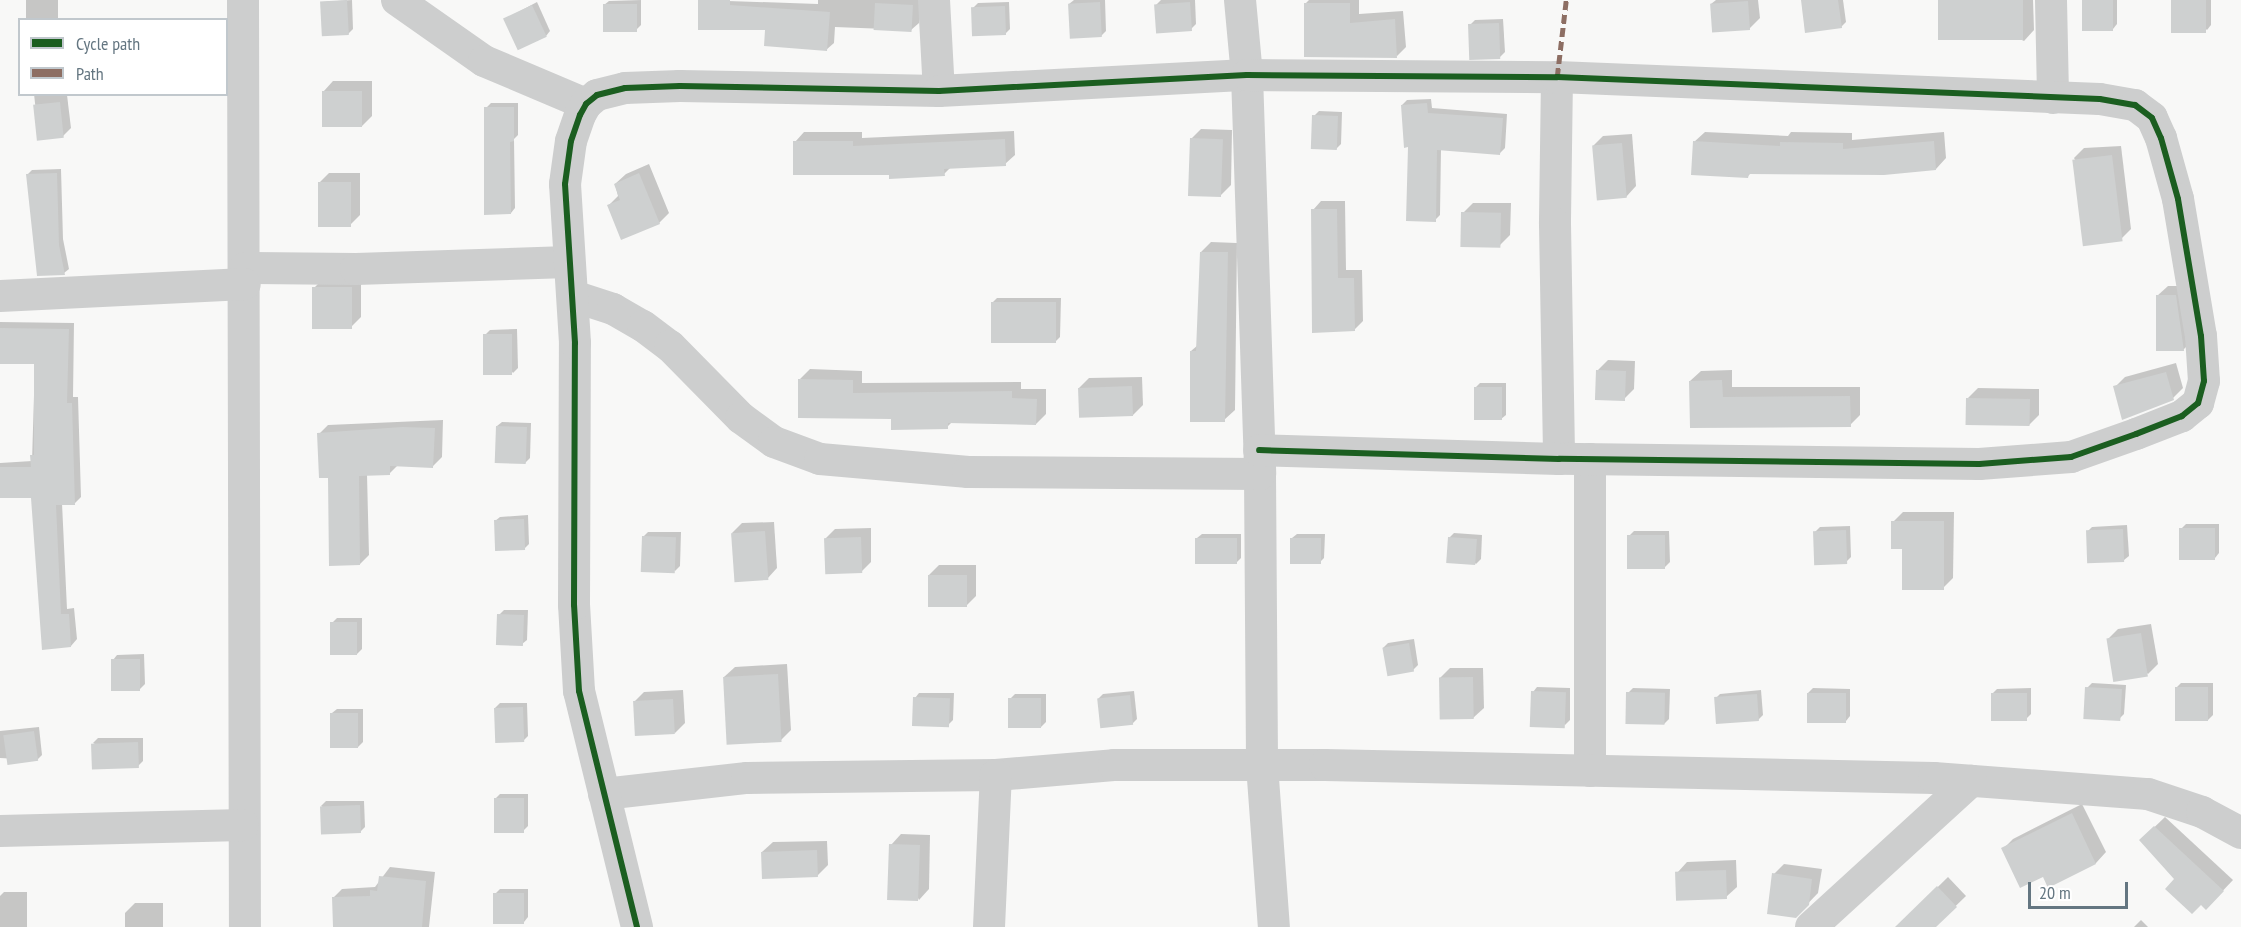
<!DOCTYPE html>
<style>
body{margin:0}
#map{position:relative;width:2241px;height:927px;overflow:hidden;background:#f8f8f7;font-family:"PT Sans Narrow",sans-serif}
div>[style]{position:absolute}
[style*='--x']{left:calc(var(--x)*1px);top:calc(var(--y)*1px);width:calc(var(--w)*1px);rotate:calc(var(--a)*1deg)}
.shadow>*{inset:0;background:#0003;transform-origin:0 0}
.building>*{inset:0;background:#ced0d0;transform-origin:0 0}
.minor>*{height:32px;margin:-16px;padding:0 16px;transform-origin:16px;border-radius:16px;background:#cdcece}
.quiet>*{height:4.5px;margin-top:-2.25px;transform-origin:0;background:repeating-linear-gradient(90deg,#8d6e63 0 9px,transparent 0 13.5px)}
.cycleway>*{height:6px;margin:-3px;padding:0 3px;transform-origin:3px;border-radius:3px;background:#1b5e20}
span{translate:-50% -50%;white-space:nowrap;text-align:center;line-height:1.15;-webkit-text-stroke:6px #fff;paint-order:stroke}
.legend{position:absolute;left:18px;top:18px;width:210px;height:78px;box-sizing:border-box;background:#fff;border:2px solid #c1c8cd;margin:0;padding:8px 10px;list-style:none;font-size:18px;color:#647681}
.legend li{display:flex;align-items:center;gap:12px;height:30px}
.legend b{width:30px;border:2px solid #c1c8cd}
.scale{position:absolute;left:2028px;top:882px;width:100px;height:27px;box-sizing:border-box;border:3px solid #647681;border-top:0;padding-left:8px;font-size:18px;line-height:21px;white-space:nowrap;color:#647681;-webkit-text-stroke:4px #fff;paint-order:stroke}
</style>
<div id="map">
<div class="shadow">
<div style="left:26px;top:0;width:32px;height:20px"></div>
<div style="clip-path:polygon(352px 0,353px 29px,348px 34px,322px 2px)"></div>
<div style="clip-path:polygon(641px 0,641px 25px,636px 30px,604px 5px,609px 1px)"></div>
<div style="clip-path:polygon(699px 0,818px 4px,818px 0,920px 0,919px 23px,911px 30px,835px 27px,834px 43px,826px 50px)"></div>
<div style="clip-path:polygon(1074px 0,1105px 0,1106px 31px,1101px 36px,1069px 4px)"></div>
<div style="clip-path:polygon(1161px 0,1195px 0,1196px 24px,1191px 29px,1156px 5px)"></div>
<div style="clip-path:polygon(1309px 0,1359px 0,1359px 14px,1403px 11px,1406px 47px,1397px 56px,1305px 4px)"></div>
<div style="clip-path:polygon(1716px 0,1758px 0,1760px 18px,1749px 29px,1711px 4px)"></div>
<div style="clip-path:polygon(1805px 0,1843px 0,1846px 22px,1841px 27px)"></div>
<div style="clip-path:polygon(1939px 0,2033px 0,2034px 30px,2024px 41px)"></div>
<div style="clip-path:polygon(2083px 0,2117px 0,2117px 24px,2113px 29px)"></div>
<div style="clip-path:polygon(2172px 0,2211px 0,2211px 25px,2207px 30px)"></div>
<div style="clip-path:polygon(537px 2px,550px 31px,546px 36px,505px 19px)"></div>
<div style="clip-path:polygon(1009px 2px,1010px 29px,1005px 34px,973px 8px,978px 3px)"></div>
<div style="clip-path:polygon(1503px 19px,1505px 52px,1500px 57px,1470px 25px,1475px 20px)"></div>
<div style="clip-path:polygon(333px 81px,372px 81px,372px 116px,362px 126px,323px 92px)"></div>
<div style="clip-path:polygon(34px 94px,67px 95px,71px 128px,63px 136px,39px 139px)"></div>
<div style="clip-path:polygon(1431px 99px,1432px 108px,1507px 114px,1505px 148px,1500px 153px,1441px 149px,1440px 215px,1435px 220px,1409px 146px,1402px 105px,1407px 100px)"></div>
<div style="clip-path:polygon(491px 103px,518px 103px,518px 135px,514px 139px,515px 208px,511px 213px,486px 108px)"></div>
<div style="clip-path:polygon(1319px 111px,1342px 112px,1341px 144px,1336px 149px,1314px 116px)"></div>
<div style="clip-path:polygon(1201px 129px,1232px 130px,1231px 185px,1221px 195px,1191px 139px)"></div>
<div style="clip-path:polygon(1014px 131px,1015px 155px,1005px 164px,951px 167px,944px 174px,890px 173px,795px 142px,804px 132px,862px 132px,862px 138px)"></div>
<div style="clip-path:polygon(1705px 132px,1788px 136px,1791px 132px,1852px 133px,1852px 140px,1944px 132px,1946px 158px,1936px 169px,1752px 172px,1748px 176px,1694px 142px)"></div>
<div style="clip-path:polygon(1632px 134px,1636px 186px,1626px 197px,1593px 146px,1603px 136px)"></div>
<div style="clip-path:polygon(2121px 146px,2131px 229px,2121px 239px,2074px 158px,2084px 148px)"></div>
<div style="clip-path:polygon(649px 164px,669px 213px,659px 223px,608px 206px,618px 196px,615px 184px,626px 174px)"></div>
<div style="clip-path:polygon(61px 169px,63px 239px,69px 269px,64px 273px,28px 174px,32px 170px)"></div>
<div style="clip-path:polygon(329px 173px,360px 173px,360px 215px,350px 225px,319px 183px)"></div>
<div style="clip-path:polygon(1321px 201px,1345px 201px,1346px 270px,1362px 270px,1363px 321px,1354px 330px,1313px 210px)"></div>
<div style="clip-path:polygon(1473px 203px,1511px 203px,1510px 235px,1500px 245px,1463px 213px)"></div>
<div style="clip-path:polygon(1211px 242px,1237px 243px,1235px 410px,1224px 420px,1191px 351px,1198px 345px,1201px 252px)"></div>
<div style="clip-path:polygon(324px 278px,361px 278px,361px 317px,351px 327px,314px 288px)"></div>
<div style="clip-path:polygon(2168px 286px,2186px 286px,2193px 340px,2183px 350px,2157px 296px)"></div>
<div style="clip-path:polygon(997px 298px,1061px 298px,1060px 337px,1055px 342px,992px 303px)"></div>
<div style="clip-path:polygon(0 322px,74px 323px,73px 397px,78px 397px,81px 497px,75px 503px,62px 503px,67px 609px,74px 608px,77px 639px,71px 646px,43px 649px,33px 497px,0 497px,0 463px,32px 461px,35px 362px,0 362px)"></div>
<div style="clip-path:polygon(517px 329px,518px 368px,513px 373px,485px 335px,490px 330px)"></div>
<div style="clip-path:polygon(1608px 360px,1635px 361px,1634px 389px,1624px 399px,1598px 370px)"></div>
<div style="clip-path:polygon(2176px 363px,2183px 388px,2173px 398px,2115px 387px,2125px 377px)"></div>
<div style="clip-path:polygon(810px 369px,862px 371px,862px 383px,1021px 382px,1021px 389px,1046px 389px,1046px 414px,1036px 424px,953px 421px,947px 427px,892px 418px,800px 379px)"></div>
<div style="clip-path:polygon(1732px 370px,1732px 387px,1860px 387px,1860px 415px,1850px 425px,1692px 426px,1690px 381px,1701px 371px)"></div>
<div style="clip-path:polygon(1142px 377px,1143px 405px,1133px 415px,1079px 388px,1089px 378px)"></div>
<div style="clip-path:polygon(1480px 383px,1506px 383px,1506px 415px,1501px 419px,1476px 387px)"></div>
<div style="clip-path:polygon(1978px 388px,2039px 389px,2039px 415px,2029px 425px,1968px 398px)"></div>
<div style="clip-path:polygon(443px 420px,442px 457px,433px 466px,398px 465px,390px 473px,367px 474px,369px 555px,360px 564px,319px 434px,328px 425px)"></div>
<div style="clip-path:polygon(502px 422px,531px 423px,530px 458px,525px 463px,497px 426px)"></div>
<div style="clip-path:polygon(1903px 512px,1954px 512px,1953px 578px,1943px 588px,1903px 547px,1893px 522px)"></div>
<div style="clip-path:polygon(528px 515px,529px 544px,525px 548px,495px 521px,500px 517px)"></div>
<div style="clip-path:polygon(774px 522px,777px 568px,767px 579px,732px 533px,742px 523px)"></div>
<div style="clip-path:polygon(2186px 524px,2219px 524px,2219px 553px,2215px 558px,2181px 529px)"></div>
<div style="clip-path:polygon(2127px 525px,2129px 556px,2124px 560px,2087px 532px,2092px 527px)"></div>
<div style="clip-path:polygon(1850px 526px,1851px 557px,1846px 562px,1815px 532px,1820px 527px)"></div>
<div style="clip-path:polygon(871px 528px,871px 562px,861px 572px,825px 539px,835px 529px)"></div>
<div style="clip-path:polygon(1634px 531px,1669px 531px,1670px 562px,1665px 567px,1629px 536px)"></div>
<div style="clip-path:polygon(648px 532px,681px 532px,680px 566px,675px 571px,643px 537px)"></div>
<div style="clip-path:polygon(1454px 533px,1482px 535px,1481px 559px,1476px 564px,1449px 538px)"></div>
<div style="clip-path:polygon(1202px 534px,1241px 534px,1241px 558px,1236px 563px,1197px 538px)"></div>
<div style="clip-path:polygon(1297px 534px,1325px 534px,1324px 558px,1319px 563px,1292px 538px)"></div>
<div style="clip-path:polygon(939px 565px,976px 565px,976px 596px,966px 606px,929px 575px)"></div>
<div style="clip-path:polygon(504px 610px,528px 610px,527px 640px,522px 644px,499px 615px)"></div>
<div style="clip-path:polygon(337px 618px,362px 618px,362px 649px,357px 654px,332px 623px)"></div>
<div style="clip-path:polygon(2151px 624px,2158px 664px,2148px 674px,2108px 639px,2118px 629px)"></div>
<div style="clip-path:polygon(1414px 639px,1418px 665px,1413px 670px,1383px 648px,1388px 643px)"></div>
<div style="clip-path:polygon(144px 654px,145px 684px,140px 689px,113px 660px,117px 655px)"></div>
<div style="clip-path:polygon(787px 664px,791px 730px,781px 740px,724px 677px,735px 667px)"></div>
<div style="clip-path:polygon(1450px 668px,1483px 668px,1484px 708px,1473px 718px,1440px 678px)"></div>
<div style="clip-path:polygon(2092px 683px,2126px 685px,2124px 714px,2119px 719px,2087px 688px)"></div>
<div style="clip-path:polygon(2181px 683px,2213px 683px,2213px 715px,2208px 720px,2176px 688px)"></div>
<div style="clip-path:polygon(1537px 687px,1570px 688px,1570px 720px,1565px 725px,1533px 692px)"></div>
<div style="clip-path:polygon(1633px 688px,1670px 689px,1669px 719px,1664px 724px,1628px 693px)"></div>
<div style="clip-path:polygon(1813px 688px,1850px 689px,1850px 716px,1846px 721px,1808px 693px)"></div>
<div style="clip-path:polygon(2031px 688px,2031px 714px,2026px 719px,1992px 694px,1997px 689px)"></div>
<div style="clip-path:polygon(683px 690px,685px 723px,675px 733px,634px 702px,644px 692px)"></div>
<div style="clip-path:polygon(1761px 690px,1763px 715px,1758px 720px,1715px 699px,1720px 694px)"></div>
<div style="clip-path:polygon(1134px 691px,1137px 719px,1132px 724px,1098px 699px,1103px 694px)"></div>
<div style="clip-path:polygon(919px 693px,954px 693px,953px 720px,948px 725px,915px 698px)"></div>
<div style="clip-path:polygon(1015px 694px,1046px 694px,1046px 722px,1041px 727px,1010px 699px)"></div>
<div style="clip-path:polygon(500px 703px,527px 703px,528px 736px,524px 740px,495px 708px)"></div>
<div style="clip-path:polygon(337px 709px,363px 709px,363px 742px,358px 747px,332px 713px)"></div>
<div style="clip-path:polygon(39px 727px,42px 755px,37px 760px,0 758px,0 731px)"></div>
<div style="clip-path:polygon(98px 738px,143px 738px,143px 761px,138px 766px,93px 743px)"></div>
<div style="clip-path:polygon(500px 794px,528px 794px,528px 826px,523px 831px,495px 799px)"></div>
<div style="clip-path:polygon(326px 801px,364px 801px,365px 827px,360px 832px,321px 806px)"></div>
<div style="clip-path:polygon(2082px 804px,2106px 852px,2096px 863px,2049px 886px,2043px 875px,2003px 849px,2013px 839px)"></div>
<div style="clip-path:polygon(2165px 817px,2233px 880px,2216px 898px,2176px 879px,2141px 840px)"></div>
<div style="clip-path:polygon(901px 834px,930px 835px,929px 889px,919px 900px,891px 845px)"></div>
<div style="clip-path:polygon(827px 841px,828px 865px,817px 876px,762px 852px,773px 842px)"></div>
<div style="clip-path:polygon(1736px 860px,1737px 887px,1726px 897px,1677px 873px,1687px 862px)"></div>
<div style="clip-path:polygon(1784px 864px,1822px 869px,1818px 893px,1796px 916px,1774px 874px)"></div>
<div style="clip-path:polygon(390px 867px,435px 872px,429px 927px,334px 927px,333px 898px,342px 889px,375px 887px)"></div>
<div style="clip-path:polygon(1948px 877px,1966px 896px,1934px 927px,1897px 927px)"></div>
<div style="clip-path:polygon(500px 889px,528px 889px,528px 917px,524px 922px,495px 894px)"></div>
<div style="clip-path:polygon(4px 892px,27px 892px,27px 927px,0 927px,0 896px)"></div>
<div style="clip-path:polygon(135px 903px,163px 903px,163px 927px,125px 927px,125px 913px)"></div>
<div style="clip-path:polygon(2141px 920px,2148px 927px,2134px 927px)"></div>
</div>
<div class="building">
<div style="left:347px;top:0;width:35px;height:27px;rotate:87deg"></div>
<div style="clip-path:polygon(698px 0,730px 0,730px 5px,830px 12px,827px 51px,764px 46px,765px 30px,698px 30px)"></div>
<div style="clip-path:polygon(1801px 0,1838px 0,1842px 28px,1805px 33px)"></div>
<div style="left:1938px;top:0;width:85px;height:40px"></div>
<div style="left:2082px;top:0;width:31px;height:31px"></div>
<div style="left:2171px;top:0;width:35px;height:33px"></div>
<div style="left:1748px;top:1px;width:29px;height:38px;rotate:86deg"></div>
<div style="left:1100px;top:2px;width:35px;height:32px;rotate:87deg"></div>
<div style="left:1190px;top:2px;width:29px;height:36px;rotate:86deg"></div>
<div style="left:875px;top:3px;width:38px;height:27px;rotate:3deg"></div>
<div style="clip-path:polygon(1304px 3px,1350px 3px,1350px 23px,1395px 19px,1397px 58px,1304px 57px)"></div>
<div style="left:637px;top:4px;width:28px;height:34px;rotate:90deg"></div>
<div style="left:532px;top:5px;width:35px;height:32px;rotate:65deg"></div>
<div style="left:1005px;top:6px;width:29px;height:34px;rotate:88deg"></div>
<div style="left:1499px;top:23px;width:36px;height:31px;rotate:88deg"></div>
<div style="left:322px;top:91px;width:40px;height:36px"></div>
<div style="left:60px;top:102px;width:36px;height:27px;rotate:84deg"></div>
<div style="clip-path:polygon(1427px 103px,1428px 113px,1503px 118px,1500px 155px,1437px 150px,1436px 222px,1406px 221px,1408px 147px,1404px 148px,1401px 105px)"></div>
<div style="clip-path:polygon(484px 107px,514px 107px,514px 141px,510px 142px,511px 214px,484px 215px)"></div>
<div style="left:1312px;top:115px;width:26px;height:34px;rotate:2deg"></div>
<div style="left:1190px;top:138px;width:33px;height:58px;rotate:2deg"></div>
<div style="clip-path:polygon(1005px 139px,1006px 166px,944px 169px,945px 176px,889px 179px,889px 175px,793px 175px,793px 141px,853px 141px,853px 146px)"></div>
<div style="clip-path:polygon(1693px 141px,1780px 146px,1780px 142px,1843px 143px,1843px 149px,1934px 141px,1936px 170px,1884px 175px,1749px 174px,1748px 178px,1691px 175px)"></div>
<div style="left:1622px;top:143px;width:55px;height:30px;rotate:85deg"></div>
<div style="left:2112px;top:155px;width:87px;height:40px;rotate:83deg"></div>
<div style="clip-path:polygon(57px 173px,59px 245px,65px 275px,37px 276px,26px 174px)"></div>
<div style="clip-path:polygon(639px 173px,660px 224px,621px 240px,607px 205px,620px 200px,614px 184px)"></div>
<div style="left:351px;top:182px;width:45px;height:33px;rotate:90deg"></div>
<div style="clip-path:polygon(1311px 209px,1337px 209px,1338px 278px,1354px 278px,1355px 331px,1312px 333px)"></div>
<div style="left:1461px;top:212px;width:40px;height:35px;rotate:1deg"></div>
<div style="clip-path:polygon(1200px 252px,1228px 252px,1225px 422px,1190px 422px,1190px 351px,1196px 351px)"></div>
<div style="left:312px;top:287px;width:40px;height:42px"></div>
<div style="clip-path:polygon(2156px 295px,2176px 295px,2184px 351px,2156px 351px)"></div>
<div style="left:991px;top:302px;width:65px;height:41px"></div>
<div style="clip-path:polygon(0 328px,69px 329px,67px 403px,72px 403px,75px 505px,56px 505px,61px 614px,69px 614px,71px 647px,42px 650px,31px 498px,0 498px,0 467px,31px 467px,30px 455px,34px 455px,34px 364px,0 364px)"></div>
<div style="left:483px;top:334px;width:29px;height:41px"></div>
<div style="left:1596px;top:370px;width:30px;height:30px;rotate:2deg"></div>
<div style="clip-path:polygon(2166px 372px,2174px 400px,2122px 420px,2113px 386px)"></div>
<div style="clip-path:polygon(798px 379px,853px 380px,853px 393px,1012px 391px,1012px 398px,1037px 399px,1036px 425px,948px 423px,948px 429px,891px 430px,891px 419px,798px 418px)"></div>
<div style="clip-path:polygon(1722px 380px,1723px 397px,1850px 396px,1851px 427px,1690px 428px,1689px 381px)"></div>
<div style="left:1132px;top:386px;width:30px;height:54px;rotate:88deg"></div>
<div style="left:1474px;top:387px;width:28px;height:33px"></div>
<div style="left:1966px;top:398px;width:64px;height:27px;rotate:1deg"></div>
<div style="left:496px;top:426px;width:31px;height:37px;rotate:2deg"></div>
<div style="clip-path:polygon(402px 427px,435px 428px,433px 468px,390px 466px,390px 475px,359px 476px,360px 565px,329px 566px,328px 478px,319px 478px,317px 433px)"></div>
<div style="left:524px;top:519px;width:31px;height:30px;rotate:88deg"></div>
<div style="clip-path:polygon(1891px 521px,1944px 521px,1944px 590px,1902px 590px,1902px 549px,1891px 549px)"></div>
<div style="left:2179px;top:528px;width:36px;height:32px"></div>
<div style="left:2123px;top:529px;width:33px;height:37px;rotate:88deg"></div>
<div style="left:1846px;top:530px;width:34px;height:33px;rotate:88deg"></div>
<div style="left:765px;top:531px;width:49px;height:34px;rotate:86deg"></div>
<div style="left:1665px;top:535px;width:34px;height:38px;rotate:90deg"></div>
<div style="left:642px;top:536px;width:34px;height:36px;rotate:2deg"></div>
<div style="left:861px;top:537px;width:36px;height:37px;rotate:88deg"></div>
<div style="left:1448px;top:537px;width:29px;height:26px;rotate:4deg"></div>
<div style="left:1195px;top:538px;width:42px;height:26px"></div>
<div style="left:1290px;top:538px;width:31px;height:26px"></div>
<div style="left:928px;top:575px;width:39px;height:32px"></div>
<div style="left:497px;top:614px;width:27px;height:31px;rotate:2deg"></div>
<div style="left:330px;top:622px;width:27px;height:33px"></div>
<div style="left:2141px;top:633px;width:44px;height:35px;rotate:81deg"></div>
<div style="left:1409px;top:643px;width:29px;height:27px;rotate:80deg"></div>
<div style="left:111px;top:659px;width:29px;height:32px"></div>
<div style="left:778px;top:674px;width:68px;height:55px;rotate:87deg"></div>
<div style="left:1473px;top:677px;width:42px;height:34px;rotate:89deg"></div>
<div style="left:2085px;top:687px;width:37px;height:32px;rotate:3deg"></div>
<div style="left:2175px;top:687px;width:33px;height:34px"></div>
<div style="left:1531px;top:691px;width:35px;height:36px;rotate:2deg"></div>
<div style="left:1626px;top:692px;width:39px;height:32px;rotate:1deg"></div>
<div style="left:1807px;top:693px;width:39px;height:30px"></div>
<div style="left:1991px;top:693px;width:36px;height:28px"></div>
<div style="left:1757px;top:694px;width:27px;height:43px;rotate:86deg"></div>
<div style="left:1130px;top:695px;width:30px;height:33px;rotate:84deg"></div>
<div style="left:913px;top:697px;width:37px;height:29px;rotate:2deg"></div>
<div style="left:1008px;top:698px;width:33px;height:30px"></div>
<div style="left:673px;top:699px;width:35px;height:40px;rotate:87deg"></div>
<div style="left:523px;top:707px;width:35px;height:29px;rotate:88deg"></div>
<div style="left:330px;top:713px;width:28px;height:35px"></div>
<div style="left:34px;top:731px;width:30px;height:31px;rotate:82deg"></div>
<div style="left:138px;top:742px;width:26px;height:47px;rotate:88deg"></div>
<div style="left:494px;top:798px;width:30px;height:35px"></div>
<div style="left:360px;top:805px;width:28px;height:40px;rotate:88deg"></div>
<div style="clip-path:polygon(2072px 813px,2096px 864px,2048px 888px,2043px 877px,2020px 888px,2001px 848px)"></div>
<div style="clip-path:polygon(2154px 826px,2224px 891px,2206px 910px,2201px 905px,2192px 914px,2165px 889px,2174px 879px,2139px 840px)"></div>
<div style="left:889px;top:844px;width:31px;height:56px;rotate:2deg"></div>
<div style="left:817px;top:850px;width:27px;height:56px;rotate:88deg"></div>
<div style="left:1726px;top:870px;width:29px;height:51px;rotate:88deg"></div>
<div style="clip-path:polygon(1772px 873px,1812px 879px,1809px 905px,1796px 918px,1767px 914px)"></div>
<div style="clip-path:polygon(379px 876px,426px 881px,422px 927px,333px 927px,332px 897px,370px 896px,370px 890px,377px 891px)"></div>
<div style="clip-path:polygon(1937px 886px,1957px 907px,1936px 927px,1895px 927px)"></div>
<div style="left:493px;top:893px;width:31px;height:31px"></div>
</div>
<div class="minor">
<div style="--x:243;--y:0;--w:927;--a:89.88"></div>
<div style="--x:397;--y:0;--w:106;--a:35"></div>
<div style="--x:484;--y:61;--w:111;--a:22.9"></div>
<div style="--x:934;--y:0;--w:91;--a:86.9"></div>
<div style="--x:1240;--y:0;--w:75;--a:84.7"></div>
<div style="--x:1247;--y:75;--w:399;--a:88.1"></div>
<div style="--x:1260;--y:474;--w:291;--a:89.6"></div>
<div style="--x:1262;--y:765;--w:162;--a:85.8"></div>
<div style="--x:2051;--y:0;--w:98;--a:88.8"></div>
<div style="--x:1557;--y:77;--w:147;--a:90.8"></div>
<div style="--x:1555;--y:224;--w:235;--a:89"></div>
<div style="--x:245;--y:268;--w:111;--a:0.5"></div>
<div style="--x:356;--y:269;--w:212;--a:-1.9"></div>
<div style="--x:0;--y:296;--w:245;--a:-2.8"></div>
<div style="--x:573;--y:296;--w:42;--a:18"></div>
<div style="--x:613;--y:309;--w:34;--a:30"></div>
<div style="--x:643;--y:326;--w:34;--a:37"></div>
<div style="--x:670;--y:346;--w:101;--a:45.4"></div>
<div style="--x:741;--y:418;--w:41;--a:36"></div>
<div style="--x:774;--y:442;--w:49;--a:20.3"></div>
<div style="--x:820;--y:459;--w:149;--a:5"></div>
<div style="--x:968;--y:472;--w:292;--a:0.4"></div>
<div style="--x:1590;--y:459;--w:312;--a:90"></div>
<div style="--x:604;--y:794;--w:144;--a:-6.4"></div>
<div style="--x:747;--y:778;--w:249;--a:-0.7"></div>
<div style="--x:996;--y:775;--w:118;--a:-4.8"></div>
<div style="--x:1114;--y:765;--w:211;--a:0"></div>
<div style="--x:1325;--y:765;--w:609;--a:1.22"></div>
<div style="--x:1934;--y:778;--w:215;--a:4.3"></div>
<div style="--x:2148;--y:794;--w:57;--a:18.4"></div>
<div style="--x:2202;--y:812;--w:44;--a:28.3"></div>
<div style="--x:0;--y:831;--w:243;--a:-1.4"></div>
<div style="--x:637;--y:927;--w:243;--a:-103.8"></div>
<div style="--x:579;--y:691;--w:86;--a:-93.3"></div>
<div style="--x:574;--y:605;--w:262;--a:-89.8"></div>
<div style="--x:575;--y:343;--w:159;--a:-93.6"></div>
<div style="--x:565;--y:184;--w:43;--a:-82.1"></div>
<div style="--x:571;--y:141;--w:28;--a:-71"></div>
<div style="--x:580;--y:115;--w:13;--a:-61"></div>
<div style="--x:586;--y:104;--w:14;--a:-39"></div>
<div style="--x:597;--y:95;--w:29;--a:-14"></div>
<div style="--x:625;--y:88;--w:55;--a:-2.1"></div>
<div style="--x:680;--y:86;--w:259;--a:1.1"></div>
<div style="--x:939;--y:91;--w:308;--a:-3"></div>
<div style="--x:1247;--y:75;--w:310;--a:0.4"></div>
<div style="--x:1557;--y:77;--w:543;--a:2.32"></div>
<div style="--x:2100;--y:99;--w:36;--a:10"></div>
<div style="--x:2135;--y:105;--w:21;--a:37"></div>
<div style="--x:2152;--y:118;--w:22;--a:66"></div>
<div style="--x:2161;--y:138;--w:63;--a:74.4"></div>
<div style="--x:2178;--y:199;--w:139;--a:80.5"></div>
<div style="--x:2201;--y:336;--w:45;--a:86.2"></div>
<div style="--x:2204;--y:381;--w:23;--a:105"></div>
<div style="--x:2198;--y:403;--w:21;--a:141"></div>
<div style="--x:2182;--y:416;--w:49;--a:158.6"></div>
<div style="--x:2136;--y:434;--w:69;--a:160.5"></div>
<div style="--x:2071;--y:457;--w:92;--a:175.6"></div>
<div style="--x:1979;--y:464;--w:420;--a:-179.3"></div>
<div style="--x:1559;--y:459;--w:300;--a:-178.3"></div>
<div style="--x:989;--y:927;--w:152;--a:-87.4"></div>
<div style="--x:1811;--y:927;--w:217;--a:-42.4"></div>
</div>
<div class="quiet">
<div style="--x:1557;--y:77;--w:78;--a:-83.3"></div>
</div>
<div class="cycleway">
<div style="--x:637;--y:927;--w:243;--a:-103.8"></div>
<div style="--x:579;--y:691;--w:86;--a:-93.3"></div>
<div style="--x:574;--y:605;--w:262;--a:-89.8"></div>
<div style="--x:575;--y:343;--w:159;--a:-93.6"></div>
<div style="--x:565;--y:184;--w:43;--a:-82.1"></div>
<div style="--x:571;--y:141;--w:28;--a:-71"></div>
<div style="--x:580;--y:115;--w:13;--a:-61"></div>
<div style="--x:586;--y:104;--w:14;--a:-39"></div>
<div style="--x:597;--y:95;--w:29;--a:-14"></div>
<div style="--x:625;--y:88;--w:55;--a:-2.1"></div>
<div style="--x:680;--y:86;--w:259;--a:1.1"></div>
<div style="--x:939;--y:91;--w:308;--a:-3"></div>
<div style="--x:1247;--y:75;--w:310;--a:0.4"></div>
<div style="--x:1557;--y:77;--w:543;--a:2.32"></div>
<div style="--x:2100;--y:99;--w:36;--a:10"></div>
<div style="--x:2135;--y:105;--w:21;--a:37"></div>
<div style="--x:2152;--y:118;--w:22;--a:66"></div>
<div style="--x:2161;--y:138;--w:63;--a:74.4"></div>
<div style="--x:2178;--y:199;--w:139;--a:80.5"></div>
<div style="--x:2201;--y:336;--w:45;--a:86.2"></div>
<div style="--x:2204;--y:381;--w:23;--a:105"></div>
<div style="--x:2198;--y:403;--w:21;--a:141"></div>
<div style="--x:2182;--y:416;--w:49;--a:158.6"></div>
<div style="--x:2136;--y:434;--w:69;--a:160.5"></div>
<div style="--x:2071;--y:457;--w:92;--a:175.6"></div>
<div style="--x:1979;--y:464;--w:420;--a:-179.3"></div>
<div style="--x:1559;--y:459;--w:300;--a:-178.3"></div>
</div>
<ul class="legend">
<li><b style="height:8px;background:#1b5e20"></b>Cycle path</li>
<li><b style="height:8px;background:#8d6e63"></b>Path</li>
</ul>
<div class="scale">20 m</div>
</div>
